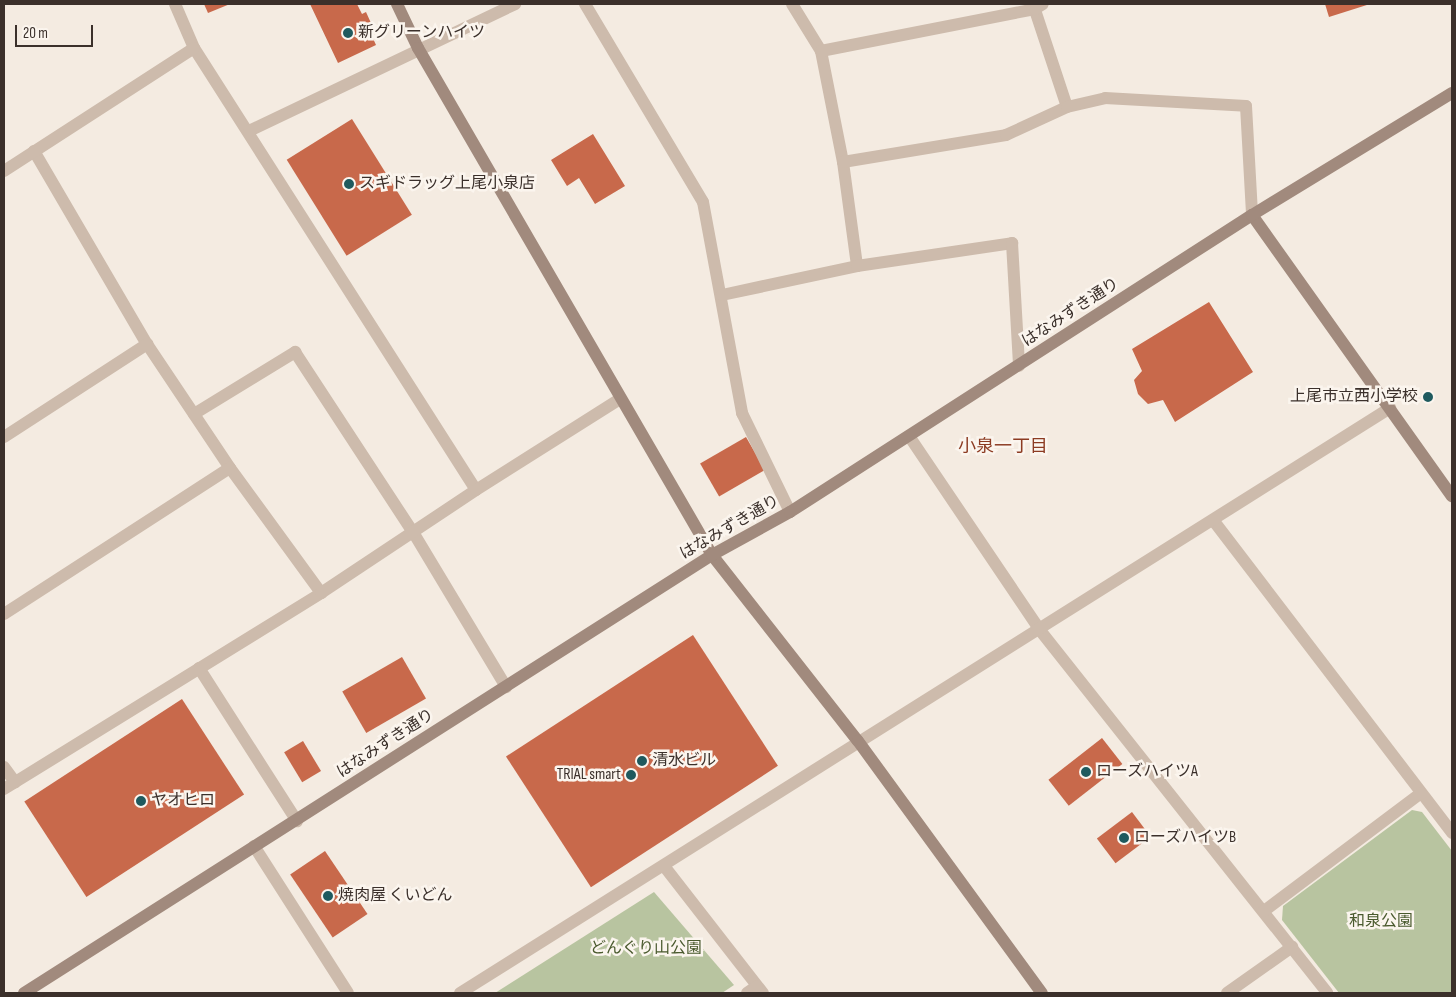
<!DOCTYPE html>
<meta charset="utf-8">
<style>
body{margin:0}
#map{position:relative;width:1456px;height:997px;overflow:hidden;background:#f4ebe1;font-family:"Sofia Sans Condensed","Noto Sans JP",sans-serif}
div>[style]{position:absolute}
[style*='--x']{left:calc(var(--x)*1px);top:calc(var(--y)*1px);width:calc(var(--w)*1px);rotate:calc(var(--a)*1deg)}
.green>*{inset:0;background:#b8c4a0}
.building>*{inset:0;background:#c8694b;transform-origin:0 0}
.street>*{height:12px;margin:-6px;padding:0 6px;transform-origin:6px;border-radius:6px;background:#cdbbac}
.secondary>*{height:12px;margin:-6px;padding:0 6px;transform-origin:6px;border-radius:6px;background:#a18a7d}
.dots>*{width:14px;height:14px;translate:-50% -50%;box-sizing:border-box;border:2px solid #fbf5ee;border-radius:50%}
span{translate:-50% -50%;white-space:nowrap;text-align:center;line-height:1.15;-webkit-text-stroke:5px #fbf5ee;paint-order:stroke}
.poi-label{font-size:16px;color:#3b302b}
.left{translate:0 -50%;text-align:left}
.right{translate:-100% -50%;text-align:right}
.street-label{font-size:16px;color:#3b302b}
.park-label{font-size:16px;color:#4a5a2e}
.neighbourhood-label{font-size:18px;color:#8c3b22}
.frame{position:absolute;inset:0;border:5px solid #3b302b;pointer-events:none}
.scale{position:absolute;left:15px;top:25px;width:78px;height:22px;box-sizing:border-box;border:2px solid #3b302b;border-top:0;padding-left:6px;font-size:15px;line-height:18px;white-space:nowrap;color:#3b302b;-webkit-text-stroke:4px #fbf5ee;paint-order:stroke}
</style>
<div id="map">
<div class="green">
<div style="clip-path:polygon(1412px 810px,1422px 812px,1452px 851px,1452px 993px,1339px 993px,1282px 920px,1283px 906px)"></div>
<div style="clip-path:polygon(654px 892px,734px 985px,722px 993px,495px 993px)"></div>
</div>
<div class="building">
<div style="clip-path:polygon(204px 4px,230px 4px,208px 13px)"></div>
<div style="clip-path:polygon(310px 4px,357px 4px,362px 14px,366px 12px,375px 32px,371px 34px,376px 45px,338px 63px)"></div>
<div style="clip-path:polygon(1325px 4px,1370px 4px,1329px 17px)"></div>
<div style="left:352px;top:119px;width:113px;height:77px;rotate:58deg"></div>
<div style="clip-path:polygon(593px 134px,625px 186px,595px 204px,579px 178px,567px 186px,551px 160px)"></div>
<div style="clip-path:polygon(1209px 302px,1253px 372px,1175px 422px,1163px 400px,1148px 404px,1138px 394px,1134px 380px,1142px 371px,1132px 349px)"></div>
<div style="left:746px;top:437px;width:38px;height:53px;rotate:60deg"></div>
<div style="left:693px;top:635px;width:156px;height:223px;rotate:57deg"></div>
<div style="left:402px;top:657px;width:48px;height:69px;rotate:60deg"></div>
<div style="left:182px;top:699px;width:114px;height:188px;rotate:57deg"></div>
<div style="left:1102px;top:738px;width:33px;height:68px;rotate:52deg"></div>
<div style="left:303px;top:741px;width:35px;height:22px;rotate:59deg"></div>
<div style="left:1132px;top:812px;width:31px;height:44px;rotate:53deg"></div>
<div style="left:325px;top:851px;width:76px;height:42px;rotate:56deg"></div>
</div>
<div class="street">
<div style="--x:175;--y:4;--w:48;--a:66.6"></div>
<div style="--x:194;--y:48;--w:524;--a:57.46"></div>
<div style="--x:585;--y:4;--w:230;--a:59.2"></div>
<div style="--x:703;--y:202;--w:215;--a:79.5"></div>
<div style="--x:742;--y:413;--w:110;--a:64.1"></div>
<div style="--x:792;--y:4;--w:55;--a:58.3"></div>
<div style="--x:821;--y:51;--w:113;--a:78.8"></div>
<div style="--x:843;--y:162;--w:105;--a:82.3"></div>
<div style="--x:1033;--y:4;--w:108;--a:71.7"></div>
<div style="--x:821;--y:51;--w:218;--a:-11.1"></div>
<div style="--x:1035;--y:9;--w:9;--a:-32"></div>
<div style="--x:249;--y:131;--w:295;--a:-25.5"></div>
<div style="--x:34;--y:151;--w:224;--a:59.7"></div>
<div style="--x:147;--y:344;--w:149;--a:56.2"></div>
<div style="--x:230;--y:468;--w:155;--a:53.9"></div>
<div style="--x:843;--y:162;--w:165;--a:-9.4"></div>
<div style="--x:1006;--y:135;--w:67;--a:-24.7"></div>
<div style="--x:1067;--y:107;--w:39;--a:-13"></div>
<div style="--x:1105;--y:98;--w:141;--a:3.2"></div>
<div style="--x:1246;--y:106;--w:109;--a:86.8"></div>
<div style="--x:4;--y:171;--w:226;--a:-32.9"></div>
<div style="--x:722;--y:295;--w:138;--a:-12.1"></div>
<div style="--x:857;--y:266;--w:157;--a:-8.4"></div>
<div style="--x:1012;--y:243;--w:123;--a:86.7"></div>
<div style="--x:194;--y:414;--w:119;--a:-31.5"></div>
<div style="--x:295;--y:352;--w:215;--a:56.8"></div>
<div style="--x:413;--y:532;--w:181;--a:59"></div>
<div style="--x:909;--y:436;--w:233;--a:56"></div>
<div style="--x:1039;--y:629;--w:464;--a:51.6"></div>
<div style="--x:4;--y:437;--w:171;--a:-33"></div>
<div style="--x:1213;--y:520;--w:394;--a:52.6"></div>
<div style="--x:4;--y:614;--w:269;--a:-32.9"></div>
<div style="--x:199;--y:668;--w:182;--a:57.4"></div>
<div style="--x:4;--y:767;--w:19;--a:54"></div>
<div style="--x:4;--y:789;--w:373;--a:-31.7"></div>
<div style="--x:321;--y:593;--w:186;--a:-33.6"></div>
<div style="--x:476;--y:490;--w:170;--a:-32.3"></div>
<div style="--x:254;--y:846;--w:174;--a:57.4"></div>
<div style="--x:664;--y:866;--w:161;--a:52.1"></div>
<div style="--x:1264;--y:911;--w:196;--a:-36.9"></div>
<div style="--x:460;--y:993;--w:1099;--a:-32.17"></div>
<div style="--x:747;--y:993;--w:12;--a:-35"></div>
<div style="--x:1227;--y:993;--w:80;--a:-35.3"></div>
</div>
<div class="secondary">
<div style="--x:397;--y:4;--w:49;--a:64.5"></div>
<div style="--x:418;--y:48;--w:586;--a:59.89"></div>
<div style="--x:712;--y:555;--w:236;--a:51.9"></div>
<div style="--x:858;--y:741;--w:312;--a:53.9"></div>
<div style="--x:1252;--y:215;--w:345;--a:54.6"></div>
<div style="--x:24;--y:993;--w:816;--a:-32.48"></div>
<div style="--x:712;--y:555;--w:89;--a:-28.9"></div>
<div style="--x:790;--y:512;--w:549;--a:-32.74"></div>
<div style="--x:1252;--y:215;--w:234;--a:-31.4"></div>
</div>
<div class="dots">
<div style="left:348px;top:33px;background:#1f5a5e"></div>
<div style="left:349px;top:184px;background:#1f5a5e"></div>
<div style="left:1428px;top:397px;background:#1f5a5e"></div>
<div style="left:642px;top:761px;background:#1f5a5e"></div>
<div style="left:1086px;top:772px;background:#1f5a5e"></div>
<div style="left:631px;top:775px;background:#1f5a5e"></div>
<div style="left:141px;top:801px;background:#1f5a5e"></div>
<div style="left:1124px;top:838px;background:#1f5a5e"></div>
<div style="left:328px;top:896px;background:#1f5a5e"></div>
</div>
<div class="poi-label">
<span class="left" style="left:358px;top:33px">新グリーンハイツ</span>
<span class="left" style="left:359px;top:184px">スギドラッグ上尾小泉店</span>
<span class="right" style="left:1418px;top:397px">上尾市立西小学校</span>
<span class="left" style="left:652px;top:761px">清水ビル</span>
<span class="left" style="left:1096px;top:772px">ローズハイツA</span>
<span class="right" style="left:621px;top:775px">TRIAL smart</span>
<span class="left" style="left:151px;top:801px">ヤオヒロ</span>
<span class="left" style="left:1134px;top:838px">ローズハイツB</span>
<span class="left" style="left:338px;top:896px">焼肉屋 くいどん</span>
</div>
<div class="street-label">
<span style="left:1071px;top:313px;rotate:-33deg">はなみずき通り</span>
<span style="left:730px;top:528px;rotate:-30deg">はなみずき通り</span>
<span style="left:386px;top:744px;rotate:-33deg">はなみずき通り</span>
</div>
<div class="park-label">
<span style="left:1381px;top:922px">和泉公園</span>
<span style="left:646px;top:949px">どんぐり山公園</span>
</div>
<div class="neighbourhood-label">
<span style="left:1003px;top:447px">小泉一丁目</span>
</div>
<div class="frame"></div>
<div class="scale">20 m</div>
</div>
